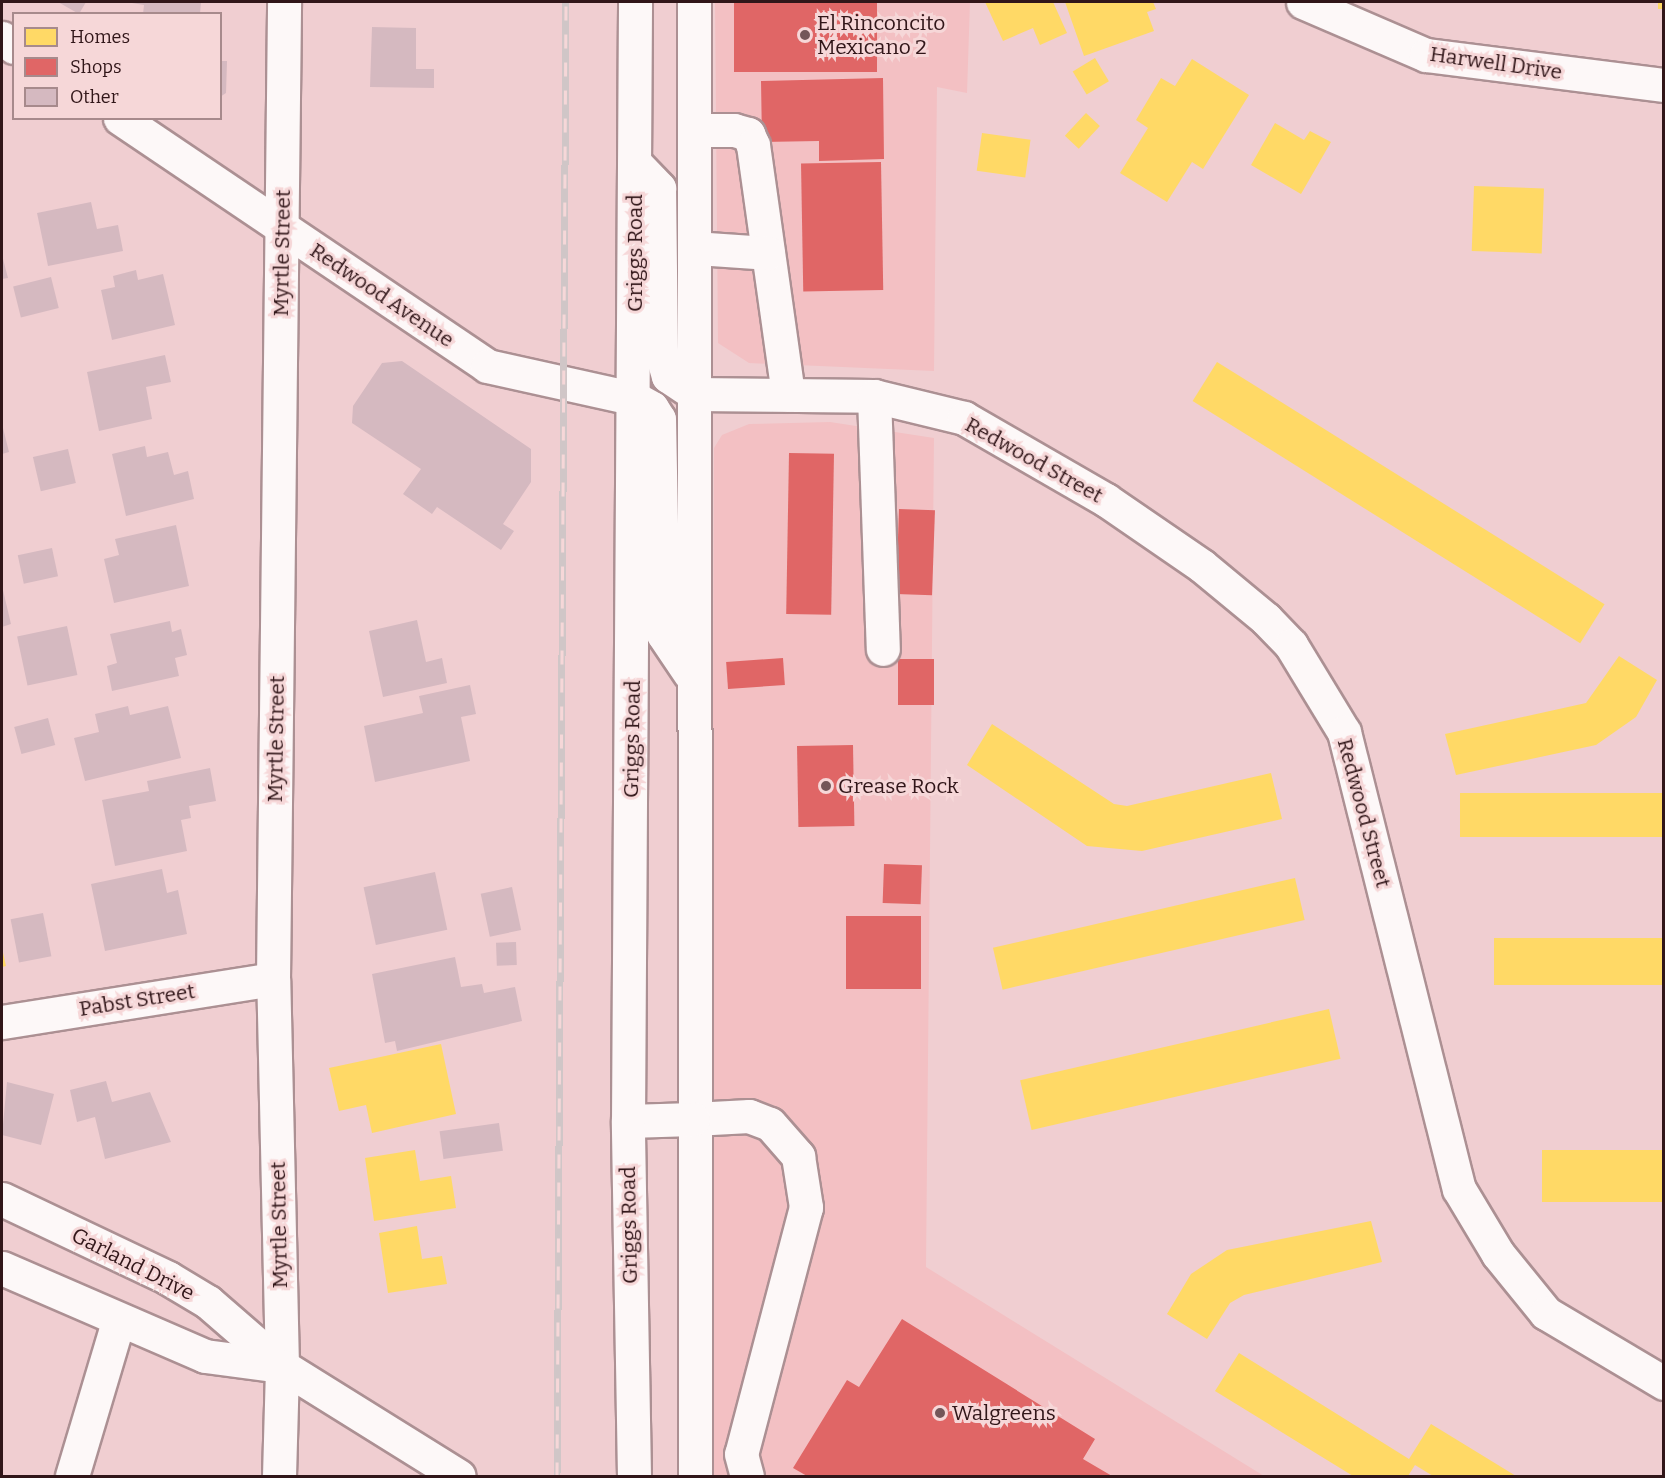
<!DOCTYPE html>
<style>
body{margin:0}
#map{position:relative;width:1665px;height:1478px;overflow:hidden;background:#f0ced1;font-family:Bitter,serif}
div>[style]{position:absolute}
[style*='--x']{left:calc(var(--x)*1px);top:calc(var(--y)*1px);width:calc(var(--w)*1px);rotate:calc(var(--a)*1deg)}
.built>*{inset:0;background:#f3c0c3}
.homes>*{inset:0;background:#ffd966;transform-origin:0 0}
.shops>*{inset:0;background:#e06666;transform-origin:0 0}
.building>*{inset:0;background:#d5b9c0;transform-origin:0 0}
.roads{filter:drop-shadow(2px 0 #ac9093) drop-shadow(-2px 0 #ac9093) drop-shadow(0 2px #ac9093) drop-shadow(0 -2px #ac9093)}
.minor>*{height:33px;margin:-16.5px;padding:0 16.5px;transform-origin:16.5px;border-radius:16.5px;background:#fdf8f8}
.major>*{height:33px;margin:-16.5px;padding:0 16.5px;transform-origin:16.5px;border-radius:16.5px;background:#fdf8f8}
.rail>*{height:7px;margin-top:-3.5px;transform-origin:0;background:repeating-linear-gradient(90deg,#f6d7d8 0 14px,#d0c6c7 0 28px);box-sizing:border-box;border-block:2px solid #d0c6c7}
.dots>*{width:16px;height:16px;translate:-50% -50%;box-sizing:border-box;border:3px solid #f6d7d8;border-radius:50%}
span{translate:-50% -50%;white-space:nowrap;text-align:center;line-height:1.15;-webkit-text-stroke:6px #f6d7d8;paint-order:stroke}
.poi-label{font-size:21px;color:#311619}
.left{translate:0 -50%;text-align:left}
.street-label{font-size:21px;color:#311619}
.frame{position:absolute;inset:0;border:3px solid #311619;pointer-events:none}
.legend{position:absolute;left:12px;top:12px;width:210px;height:108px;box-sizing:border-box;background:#f6d7d8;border:2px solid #a78a8c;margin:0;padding:8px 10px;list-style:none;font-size:18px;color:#311619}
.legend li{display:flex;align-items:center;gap:12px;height:30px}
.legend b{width:30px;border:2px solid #a78a8c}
</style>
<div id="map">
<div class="built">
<div style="clip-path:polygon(715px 2px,970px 2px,967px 93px,937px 87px,934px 371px,749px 363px,718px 343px)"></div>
<div style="clip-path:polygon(830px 422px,934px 438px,926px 1267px,1264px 1476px,710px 1476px,714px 448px,722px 435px,749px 424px)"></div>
</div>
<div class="homes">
<div style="clip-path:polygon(985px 2px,1053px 2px,1067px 33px,1040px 45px,1033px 28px,1003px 41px)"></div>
<div style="clip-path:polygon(1065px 2px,1153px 2px,1156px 9px,1147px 12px,1154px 31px,1084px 56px)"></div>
<div style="left:1658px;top:2px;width:6px;height:7px"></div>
<div style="left:1095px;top:58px;width:27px;height:26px;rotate:59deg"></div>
<div style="clip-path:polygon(1192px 59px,1249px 95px,1203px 169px,1192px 162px,1167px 202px,1120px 173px,1148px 128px,1136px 120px,1161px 78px,1175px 86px)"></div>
<div style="left:1086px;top:113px;width:19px;height:31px;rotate:43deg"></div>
<div style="clip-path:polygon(1275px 123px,1304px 140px,1310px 131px,1331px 142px,1301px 194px,1251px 165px)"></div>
<div style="left:982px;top:133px;width:49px;height:38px;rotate:8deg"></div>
<div style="left:1474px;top:186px;width:70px;height:65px;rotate:2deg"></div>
<div style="left:1217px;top:362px;width:457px;height:46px;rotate:32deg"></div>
<div style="clip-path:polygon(1619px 656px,1657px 680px,1636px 717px,1596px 745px,1456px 775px,1445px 734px,1586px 703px)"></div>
<div style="clip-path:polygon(992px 724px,1114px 804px,1127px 806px,1271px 773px,1282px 819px,1142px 851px,1087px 846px,967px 765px)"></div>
<div style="left:1664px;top:793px;width:44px;height:204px;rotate:90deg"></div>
<div style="left:1295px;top:878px;width:43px;height:310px;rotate:77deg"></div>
<div style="left:1664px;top:938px;width:47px;height:170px;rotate:90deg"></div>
<div style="clip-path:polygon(2px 948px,6px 966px,2px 967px)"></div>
<div style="left:1329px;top:1009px;width:51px;height:317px;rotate:77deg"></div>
<div style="clip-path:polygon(441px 1044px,456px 1114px,372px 1133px,366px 1105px,339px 1111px,329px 1068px)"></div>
<div style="clip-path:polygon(415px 1150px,420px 1181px,451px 1176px,456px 1208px,374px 1221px,365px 1158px)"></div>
<div style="left:1664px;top:1150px;width:52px;height:122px;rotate:90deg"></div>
<div style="clip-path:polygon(1371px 1221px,1382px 1262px,1244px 1295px,1230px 1303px,1207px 1339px,1167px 1314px,1191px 1274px,1227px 1250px)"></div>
<div style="clip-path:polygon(417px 1226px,422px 1259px,442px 1256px,447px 1284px,388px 1293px,379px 1233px)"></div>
<div style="clip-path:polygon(1239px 1353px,1409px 1459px,1431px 1424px,1516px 1476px,1433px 1476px,1415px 1465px,1408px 1476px,1353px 1476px,1215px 1391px)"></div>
</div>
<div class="shops">
<div style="left:734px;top:2px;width:143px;height:70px"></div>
<div style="clip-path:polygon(883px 78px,884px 159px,819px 161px,819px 141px,762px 142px,761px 81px)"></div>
<div style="left:881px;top:162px;width:128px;height:80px;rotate:89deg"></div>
<div style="left:789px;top:453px;width:45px;height:161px;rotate:1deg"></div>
<div style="left:899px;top:509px;width:36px;height:85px;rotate:2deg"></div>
<div style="left:783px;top:658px;width:27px;height:57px;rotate:86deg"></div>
<div style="left:898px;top:659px;width:36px;height:46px"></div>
<div style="left:853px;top:745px;width:81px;height:56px;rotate:89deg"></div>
<div style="left:884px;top:864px;width:38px;height:39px;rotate:2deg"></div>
<div style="left:921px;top:916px;width:73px;height:75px;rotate:90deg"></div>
<div style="clip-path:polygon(902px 1319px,1095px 1439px,1083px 1459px,1112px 1476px,807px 1476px,793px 1468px,847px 1380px,859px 1387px)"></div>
</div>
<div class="building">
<div style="clip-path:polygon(58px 2px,86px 2px,79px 14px)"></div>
<div style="clip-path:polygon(126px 2px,201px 2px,200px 14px,143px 14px,144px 5px)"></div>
<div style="clip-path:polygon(372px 27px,416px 28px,416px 69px,434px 69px,434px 88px,370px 87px)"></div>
<div style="clip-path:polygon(220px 61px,227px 61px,226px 93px,220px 97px)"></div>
<div style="clip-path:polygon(91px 202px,97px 229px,118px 225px,123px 251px,48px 266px,37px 213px)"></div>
<div style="clip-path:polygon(2px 255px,8px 278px,2px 279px)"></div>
<div style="clip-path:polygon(136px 270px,138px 280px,163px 274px,175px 325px,112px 340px,101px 290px,115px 287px,113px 276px)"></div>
<div style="left:51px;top:277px;width:32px;height:39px;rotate:76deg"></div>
<div style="clip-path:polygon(165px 355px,171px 382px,146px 387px,152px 419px,99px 431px,87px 372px)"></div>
<div style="clip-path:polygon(402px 361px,531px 449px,531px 482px,503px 524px,514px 531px,501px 550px,437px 507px,432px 514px,403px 494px,421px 469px,352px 423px,353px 406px,382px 363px)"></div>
<div style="clip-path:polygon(2px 424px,9px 452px,2px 454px)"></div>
<div style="clip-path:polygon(145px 446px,147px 457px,168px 452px,174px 475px,188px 471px,194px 499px,126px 516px,112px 454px)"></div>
<div style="left:68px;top:449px;width:35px;height:36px;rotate:77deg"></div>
<div style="clip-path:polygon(176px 525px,189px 586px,114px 603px,104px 559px,119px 555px,115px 539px)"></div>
<div style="left:52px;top:548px;width:29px;height:35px;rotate:78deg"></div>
<div style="clip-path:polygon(2px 586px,11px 624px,2px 627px)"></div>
<div style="clip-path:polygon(417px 620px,426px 662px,442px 658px,447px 683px,383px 697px,369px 631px)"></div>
<div style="clip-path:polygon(170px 621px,172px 632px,181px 629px,187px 655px,175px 658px,179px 676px,112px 691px,107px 666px,117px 663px,110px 634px)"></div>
<div style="left:67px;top:626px;width:50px;height:51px;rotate:78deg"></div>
<div style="clip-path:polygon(470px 685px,476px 714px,461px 717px,470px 761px,375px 782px,364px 726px,423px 713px,419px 696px)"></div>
<div style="clip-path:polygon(128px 706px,130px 715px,168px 706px,181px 758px,85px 781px,74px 738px,99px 732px,95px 714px)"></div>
<div style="left:48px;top:718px;width:28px;height:35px;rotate:75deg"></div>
<div style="clip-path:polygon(210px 768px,216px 801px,189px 806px,191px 818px,181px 820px,187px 851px,115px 866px,102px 800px,149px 791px,147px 781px)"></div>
<div style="clip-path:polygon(162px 869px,167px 893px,178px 890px,187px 934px,105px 951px,91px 884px)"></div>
<div style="left:435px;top:872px;width:59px;height:73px;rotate:78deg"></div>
<div style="left:512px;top:887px;width:44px;height:32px;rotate:78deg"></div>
<div style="left:43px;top:913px;width:44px;height:33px;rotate:79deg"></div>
<div style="left:516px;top:942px;width:23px;height:20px;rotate:88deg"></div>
<div style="clip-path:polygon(455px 957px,461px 987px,482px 984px,484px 993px,515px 987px,522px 1021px,397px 1051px,395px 1041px,385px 1043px,372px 974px)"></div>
<div style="clip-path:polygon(106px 1081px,112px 1102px,150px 1092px,171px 1142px,105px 1159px,95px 1117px,77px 1122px,70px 1090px)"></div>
<div style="clip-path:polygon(7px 1082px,54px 1094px,41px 1145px,2px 1135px)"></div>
<div style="left:499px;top:1123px;width:28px;height:60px;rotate:82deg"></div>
</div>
<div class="roads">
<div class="minor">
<div style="--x:1303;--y:2;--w:134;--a:23.3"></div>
<div style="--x:1426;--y:55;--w:240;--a:7.2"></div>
<div style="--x:2;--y:38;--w:15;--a:37"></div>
<div style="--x:120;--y:118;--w:443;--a:34"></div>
<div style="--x:487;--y:366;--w:153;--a:12.5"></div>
<div style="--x:694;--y:130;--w:40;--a:0"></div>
<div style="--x:734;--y:130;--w:15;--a:16"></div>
<div style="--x:748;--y:134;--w:12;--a:66"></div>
<div style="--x:753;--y:145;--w:252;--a:82"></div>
<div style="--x:695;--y:248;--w:73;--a:3.9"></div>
<div style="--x:695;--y:394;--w:179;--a:0.6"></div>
<div style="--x:874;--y:396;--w:93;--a:13.7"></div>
<div style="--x:964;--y:418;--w:164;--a:30"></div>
<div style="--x:1106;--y:500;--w:116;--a:34.5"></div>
<div style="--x:1202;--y:566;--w:83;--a:39.6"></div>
<div style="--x:1266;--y:619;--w:36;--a:46"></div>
<div style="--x:1291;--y:645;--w:102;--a:58.7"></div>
<div style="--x:1344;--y:732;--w:471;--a:75.9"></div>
<div style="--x:1459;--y:1189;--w:76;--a:59"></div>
<div style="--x:1498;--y:1254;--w:76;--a:50.9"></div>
<div style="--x:1546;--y:1313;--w:137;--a:30.7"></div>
<div style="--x:874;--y:396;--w:253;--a:88"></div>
<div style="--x:2;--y:1022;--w:274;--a:-9"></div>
<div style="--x:693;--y:1119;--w:56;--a:-3.1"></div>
<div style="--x:749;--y:1116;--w:22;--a:21"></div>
<div style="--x:770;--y:1124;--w:43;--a:48.8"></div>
<div style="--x:798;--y:1156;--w:52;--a:81.1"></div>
<div style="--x:806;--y:1207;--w:255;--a:104.7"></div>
<div style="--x:741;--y:1454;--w:23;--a:75"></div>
<div style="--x:72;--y:1476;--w:161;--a:-73.4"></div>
<div style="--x:279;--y:1476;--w:110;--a:-88.4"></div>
<div style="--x:282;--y:1366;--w:387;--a:-91.3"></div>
<div style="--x:273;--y:979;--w:977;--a:-89.35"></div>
</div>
<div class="major">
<div style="--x:694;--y:2;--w:1474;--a:89.96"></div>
<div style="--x:635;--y:163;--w:35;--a:46"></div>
<div style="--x:659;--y:188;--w:164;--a:89.3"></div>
<div style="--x:661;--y:352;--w:25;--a:74"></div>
<div style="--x:668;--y:376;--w:32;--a:34"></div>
<div style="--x:636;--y:399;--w:18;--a:29"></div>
<div style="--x:652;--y:408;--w:13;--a:58"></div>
<div style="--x:659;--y:419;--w:215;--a:88.9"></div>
<div style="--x:663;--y:634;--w:48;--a:56"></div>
<div style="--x:628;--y:1121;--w:65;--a:-1.8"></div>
<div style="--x:2;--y:1199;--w:184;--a:25.4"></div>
<div style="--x:168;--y:1278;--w:47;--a:31"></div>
<div style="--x:208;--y:1302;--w:98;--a:40.9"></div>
<div style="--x:282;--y:1366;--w:208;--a:31.9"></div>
<div style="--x:2;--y:1268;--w:221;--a:23.4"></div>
<div style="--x:205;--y:1356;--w:78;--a:7.4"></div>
<div style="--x:634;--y:1476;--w:355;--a:-91"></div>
<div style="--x:628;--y:1121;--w:1119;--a:-89.64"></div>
</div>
</div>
<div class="rail">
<div style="--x:557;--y:1476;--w:1474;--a:-89.65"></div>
</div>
<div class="dots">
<div style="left:805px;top:35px;background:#745659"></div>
<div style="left:826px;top:786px;background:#745659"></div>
<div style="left:940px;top:1413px;background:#745659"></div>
</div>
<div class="poi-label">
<span class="left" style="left:817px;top:35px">El Rinconcito<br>Mexicano 2</span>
<span class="left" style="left:838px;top:786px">Grease Rock</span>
<span class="left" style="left:952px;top:1413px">Walgreens</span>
</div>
<div class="street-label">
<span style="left:1496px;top:63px;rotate:8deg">Harwell Drive</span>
<span style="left:282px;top:253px;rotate:-89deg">Myrtle Street</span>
<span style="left:635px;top:253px;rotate:-90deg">Griggs Road</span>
<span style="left:382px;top:295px;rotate:34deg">Redwood Avenue</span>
<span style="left:1034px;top:460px;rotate:29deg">Redwood Street</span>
<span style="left:276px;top:739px;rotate:-89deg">Myrtle Street</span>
<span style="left:632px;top:739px;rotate:-89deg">Griggs Road</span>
<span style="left:1364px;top:813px;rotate:75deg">Redwood Street</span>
<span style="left:137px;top:1000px;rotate:-9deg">Pabst Street</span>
<span style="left:279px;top:1225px;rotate:-91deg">Myrtle Street</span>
<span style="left:629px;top:1225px;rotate:-91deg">Griggs Road</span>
<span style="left:133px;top:1264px;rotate:27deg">Garland Drive</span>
</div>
<div class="frame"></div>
<ul class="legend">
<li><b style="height:16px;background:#ffd966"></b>Homes</li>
<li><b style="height:16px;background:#e06666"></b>Shops</li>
<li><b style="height:16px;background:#d5b9c0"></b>Other</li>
</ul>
</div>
